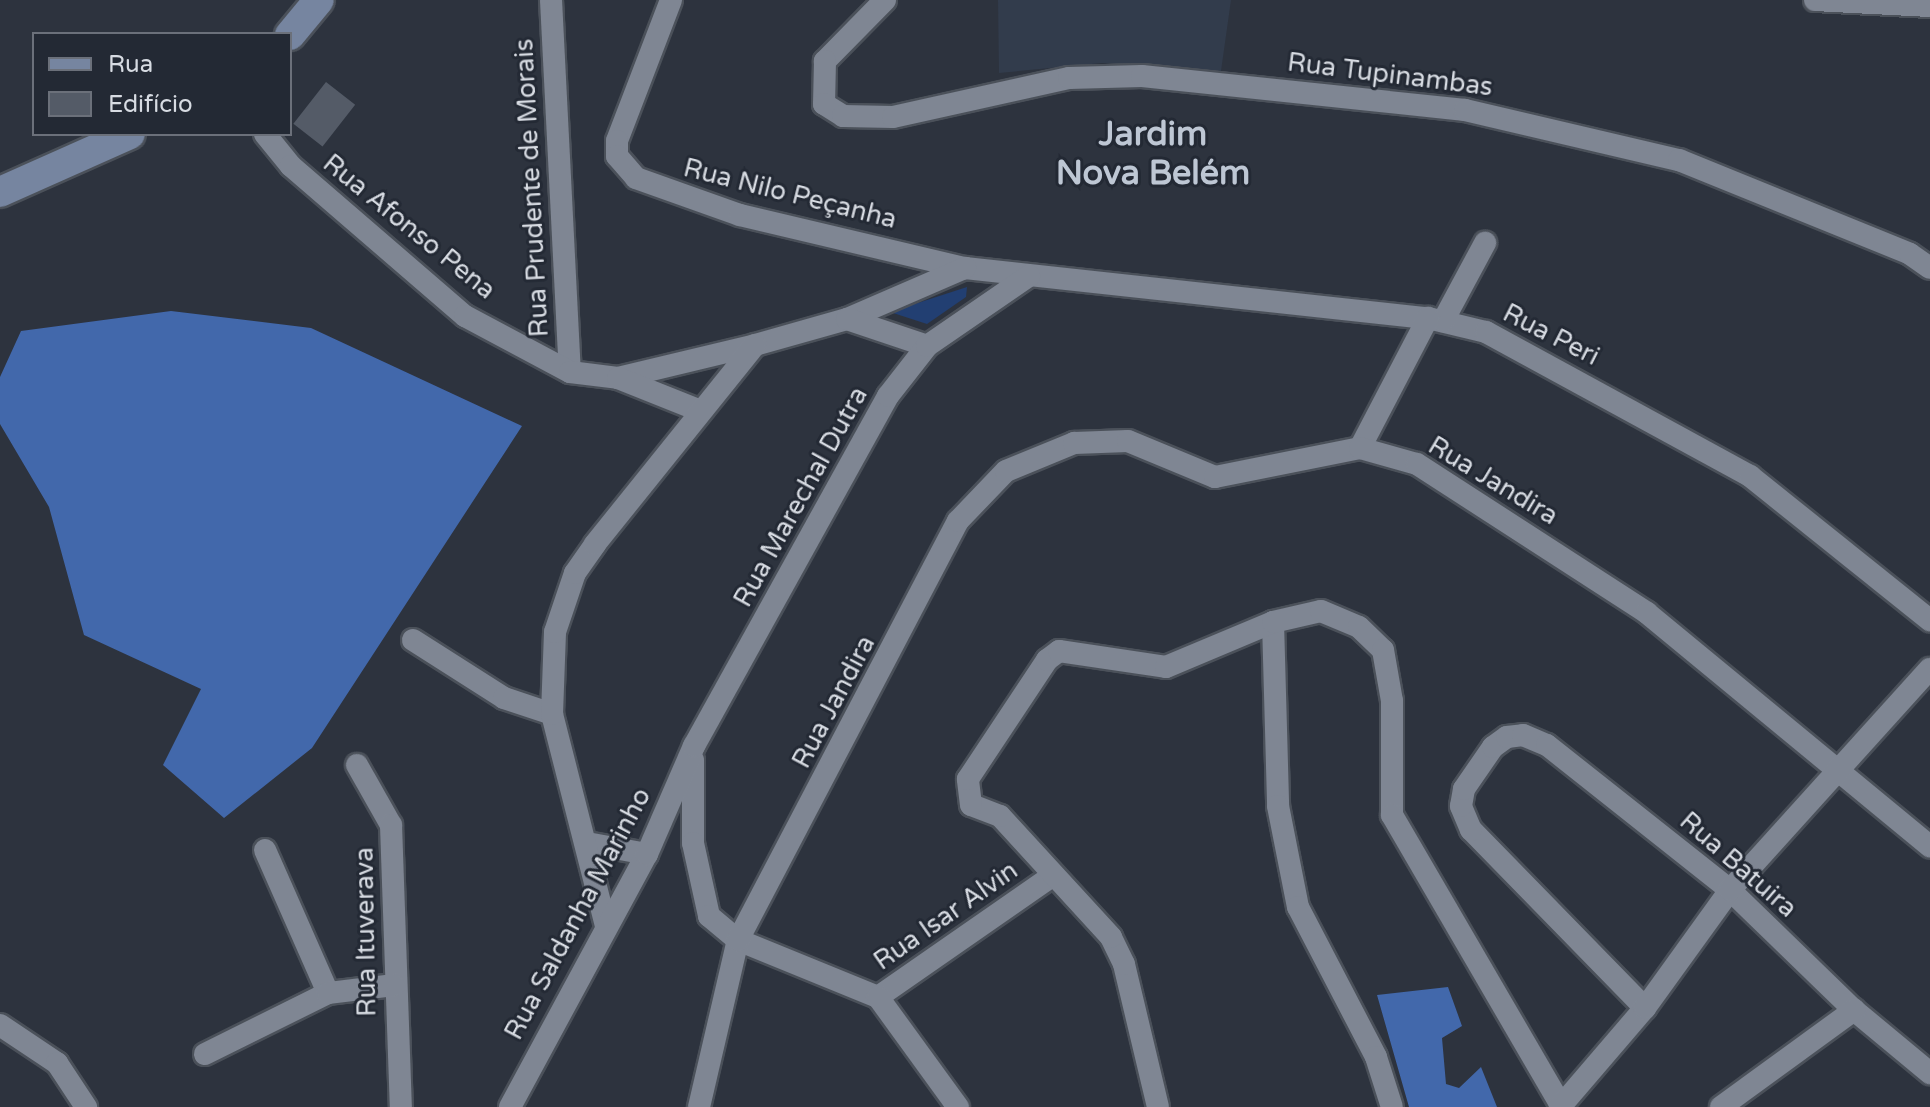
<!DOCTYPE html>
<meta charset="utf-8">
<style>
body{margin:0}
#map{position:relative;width:1930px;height:1107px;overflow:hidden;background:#2d333e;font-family:"Varela Round",sans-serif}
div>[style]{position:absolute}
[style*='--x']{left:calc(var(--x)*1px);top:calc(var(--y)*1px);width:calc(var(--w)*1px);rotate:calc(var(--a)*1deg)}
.built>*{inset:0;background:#323c4c}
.green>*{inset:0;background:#223f72}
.forest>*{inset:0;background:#4268ab}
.building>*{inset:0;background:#545b67;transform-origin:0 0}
.roads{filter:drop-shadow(2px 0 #4b515a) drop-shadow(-2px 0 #4b515a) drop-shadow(0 2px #4b515a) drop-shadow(0 -2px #4b515a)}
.street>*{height:22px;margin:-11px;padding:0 11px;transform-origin:11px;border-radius:11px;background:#7f8693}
.secondary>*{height:30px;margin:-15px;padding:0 15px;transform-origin:15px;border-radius:15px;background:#7685a0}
span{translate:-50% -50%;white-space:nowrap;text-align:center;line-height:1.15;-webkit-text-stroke:6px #232934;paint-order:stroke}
.street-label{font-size:26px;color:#d7dbe2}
.district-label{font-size:34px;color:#bec7d4;font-weight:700}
.legend{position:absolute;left:32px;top:32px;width:260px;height:104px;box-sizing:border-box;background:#232934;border:2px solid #6b707a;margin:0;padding:10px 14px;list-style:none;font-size:24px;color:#d7dbe2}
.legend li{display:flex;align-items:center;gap:16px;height:40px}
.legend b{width:40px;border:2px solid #6b707a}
</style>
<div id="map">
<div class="built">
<div style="clip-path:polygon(998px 0,1231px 0,1221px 71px,1102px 63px,999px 73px)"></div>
</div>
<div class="green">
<div style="clip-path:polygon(967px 287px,966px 297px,927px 324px,890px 312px)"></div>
</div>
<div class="forest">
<div style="clip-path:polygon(171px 311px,311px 328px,522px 426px,312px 748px,224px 818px,163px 765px,201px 689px,84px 635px,49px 507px,0 424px,0 377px,21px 331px)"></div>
<div style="clip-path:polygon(1448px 987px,1462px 1026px,1442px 1038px,1446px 1084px,1459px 1088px,1481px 1067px,1497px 1107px,1409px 1107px,1377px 995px)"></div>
</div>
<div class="building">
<div style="left:326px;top:82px;width:37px;height:53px;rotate:38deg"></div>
</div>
<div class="roads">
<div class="street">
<div style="--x:551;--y:0;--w:372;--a:87.1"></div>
<div style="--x:671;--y:0;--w:151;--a:111"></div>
<div style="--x:617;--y:141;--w:15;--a:90"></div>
<div style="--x:617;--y:156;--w:29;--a:49"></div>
<div style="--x:636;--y:178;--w:110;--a:19.6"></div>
<div style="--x:740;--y:215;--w:231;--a:13.3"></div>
<div style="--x:965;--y:268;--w:466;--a:6.2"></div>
<div style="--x:1428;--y:318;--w:60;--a:13.6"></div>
<div style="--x:1486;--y:332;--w:301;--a:28.6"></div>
<div style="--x:1750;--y:476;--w:231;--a:38.7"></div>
<div style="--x:885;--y:0;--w:86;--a:134.5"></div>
<div style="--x:825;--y:61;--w:43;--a:91.3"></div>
<div style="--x:824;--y:104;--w:22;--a:32"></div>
<div style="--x:843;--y:116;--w:50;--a:1.1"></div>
<div style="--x:893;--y:117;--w:180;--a:-12.5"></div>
<div style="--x:1069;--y:78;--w:73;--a:-1.6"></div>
<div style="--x:1142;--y:76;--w:325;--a:6"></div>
<div style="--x:1465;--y:110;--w:220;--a:13.2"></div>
<div style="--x:1679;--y:160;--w:249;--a:22.1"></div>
<div style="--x:1910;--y:254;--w:24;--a:35"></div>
<div style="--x:1815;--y:0;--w:115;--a:3"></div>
<div style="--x:265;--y:134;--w:41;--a:50.9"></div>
<div style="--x:291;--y:166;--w:230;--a:40.8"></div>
<div style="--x:465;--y:316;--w:119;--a:28.1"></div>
<div style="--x:570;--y:372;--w:48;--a:7.1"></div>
<div style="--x:618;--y:378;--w:141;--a:-13.5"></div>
<div style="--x:755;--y:345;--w:96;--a:-15.8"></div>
<div style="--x:847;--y:319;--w:129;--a:-23.4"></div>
<div style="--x:847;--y:319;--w:84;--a:18.6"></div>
<div style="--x:1443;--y:321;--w:89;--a:-61.7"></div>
<div style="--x:618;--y:378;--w:89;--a:21.7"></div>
<div style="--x:1360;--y:448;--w:147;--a:-62.4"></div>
<div style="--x:1273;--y:622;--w:184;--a:88.4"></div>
<div style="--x:1278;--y:806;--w:103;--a:78.8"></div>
<div style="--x:1298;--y:907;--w:169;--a:62.5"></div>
<div style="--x:1376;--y:1057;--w:52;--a:72.3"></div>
<div style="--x:413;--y:640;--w:108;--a:32.5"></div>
<div style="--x:504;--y:698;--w:51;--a:18.4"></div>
<div style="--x:693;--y:760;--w:83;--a:90"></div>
<div style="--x:693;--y:843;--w:75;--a:77.6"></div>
<div style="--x:709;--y:916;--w:38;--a:40"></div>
<div style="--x:738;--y:940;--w:151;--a:22.2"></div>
<div style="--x:878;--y:997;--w:212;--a:-34.8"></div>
<div style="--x:357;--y:765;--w:69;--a:60.5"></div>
<div style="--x:391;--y:825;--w:282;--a:88"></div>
<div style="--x:587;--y:843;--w:61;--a:10.4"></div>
<div style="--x:265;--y:850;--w:156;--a:66.2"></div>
<div style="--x:606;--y:926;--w:219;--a:-104.3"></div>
<div style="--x:552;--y:714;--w:82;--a:-87.9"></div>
<div style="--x:555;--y:632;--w:62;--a:-71.3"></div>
<div style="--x:575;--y:573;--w:35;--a:-55"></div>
<div style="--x:595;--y:544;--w:255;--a:-51.2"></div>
<div style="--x:878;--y:997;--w:136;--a:54"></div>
<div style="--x:1645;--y:1008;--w:249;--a:-134.3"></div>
<div style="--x:1471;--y:830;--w:26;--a:-113"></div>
<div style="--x:1461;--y:806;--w:17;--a:-80"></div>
<div style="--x:1464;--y:789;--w:51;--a:-55.4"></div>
<div style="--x:1493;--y:747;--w:17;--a:-36"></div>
<div style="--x:1507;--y:737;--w:16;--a:-7"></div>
<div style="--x:1523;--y:735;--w:26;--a:23"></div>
<div style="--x:1547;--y:745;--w:233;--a:38.4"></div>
<div style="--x:1730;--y:890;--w:173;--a:44.1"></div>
<div style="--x:1854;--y:1010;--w:99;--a:39.7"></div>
<div style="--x:0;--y:1025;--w:69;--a:33.7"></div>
<div style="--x:57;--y:1063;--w:53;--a:56.6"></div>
<div style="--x:205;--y:1054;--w:137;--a:-26.4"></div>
<div style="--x:328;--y:993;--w:66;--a:-6.9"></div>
<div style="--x:510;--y:1107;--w:288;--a:-61.6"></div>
<div style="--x:647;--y:854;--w:118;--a:-66.5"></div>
<div style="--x:694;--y:746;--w:400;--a:-61"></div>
<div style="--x:888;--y:396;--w:63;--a:-52"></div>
<div style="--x:927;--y:346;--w:124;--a:-34.5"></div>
<div style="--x:699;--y:1107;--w:171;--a:-76.9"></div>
<div style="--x:738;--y:940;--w:473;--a:-62.3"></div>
<div style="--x:958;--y:521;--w:69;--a:-46.2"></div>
<div style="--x:1006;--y:471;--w:74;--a:-22.4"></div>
<div style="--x:1074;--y:443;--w:54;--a:-2.1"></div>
<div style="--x:1128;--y:441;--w:94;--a:22.5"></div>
<div style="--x:1215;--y:477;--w:148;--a:-11.3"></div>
<div style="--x:1360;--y:448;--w:59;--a:15.7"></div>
<div style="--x:1417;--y:464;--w:274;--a:32.9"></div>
<div style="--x:1647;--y:613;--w:367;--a:39.5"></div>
<div style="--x:1158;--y:1107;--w:147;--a:-103.4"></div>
<div style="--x:1124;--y:964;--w:30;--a:-116"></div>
<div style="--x:1111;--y:937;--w:164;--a:-132.5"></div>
<div style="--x:1000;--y:816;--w:31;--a:-159"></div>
<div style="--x:971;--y:805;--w:26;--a:-97"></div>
<div style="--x:968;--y:779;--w:143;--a:-56.4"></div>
<div style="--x:1047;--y:660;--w:15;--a:-37"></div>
<div style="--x:1059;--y:651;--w:108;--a:8.5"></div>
<div style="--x:1166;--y:667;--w:116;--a:-22.8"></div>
<div style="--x:1273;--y:622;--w:49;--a:-12.9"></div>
<div style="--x:1321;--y:611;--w:41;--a:22.8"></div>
<div style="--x:1359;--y:627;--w:33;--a:44"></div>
<div style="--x:1383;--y:650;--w:52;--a:80"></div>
<div style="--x:1392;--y:701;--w:114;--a:90"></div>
<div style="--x:1392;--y:815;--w:336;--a:59.8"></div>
<div style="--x:1560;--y:1107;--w:130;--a:-49.4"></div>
<div style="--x:1645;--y:1008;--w:145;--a:-54.2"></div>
<div style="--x:1730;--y:890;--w:298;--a:-47.9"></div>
<div style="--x:1721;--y:1107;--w:165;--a:-36.1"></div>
</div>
<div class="secondary">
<div style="--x:290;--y:35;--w:45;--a:-50.4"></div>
<div style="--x:0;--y:192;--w:142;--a:-24"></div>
</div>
</div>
<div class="street-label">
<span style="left:1390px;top:75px;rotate:7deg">Rua Tupinambas</span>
<span style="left:532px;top:188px;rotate:-93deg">Rua Prudente de Morais</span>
<span style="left:790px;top:194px;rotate:14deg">Rua Nilo Peçanha</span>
<span style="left:409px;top:227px;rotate:39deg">Rua Afonso Pena</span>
<span style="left:1551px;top:335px;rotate:27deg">Rua Peri</span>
<span style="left:1493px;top:481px;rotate:31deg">Rua Jandira</span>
<span style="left:801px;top:497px;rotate:-61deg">Rua Marechal Dutra</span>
<span style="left:834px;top:702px;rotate:-62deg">Rua Jandira</span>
<span style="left:1738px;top:865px;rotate:41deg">Rua Batuira</span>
<span style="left:578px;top:914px;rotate:-62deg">Rua Saldanha Marinho</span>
<span style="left:946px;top:916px;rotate:-35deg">Rua Isar Alvin</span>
<span style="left:366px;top:932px;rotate:-91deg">Rua Ituverava</span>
</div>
<div class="district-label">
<span style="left:1153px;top:154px">Jardim<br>Nova Belém</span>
</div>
<ul class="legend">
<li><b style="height:10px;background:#7685a0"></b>Rua</li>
<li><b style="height:22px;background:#545b67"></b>Edifício</li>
</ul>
</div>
